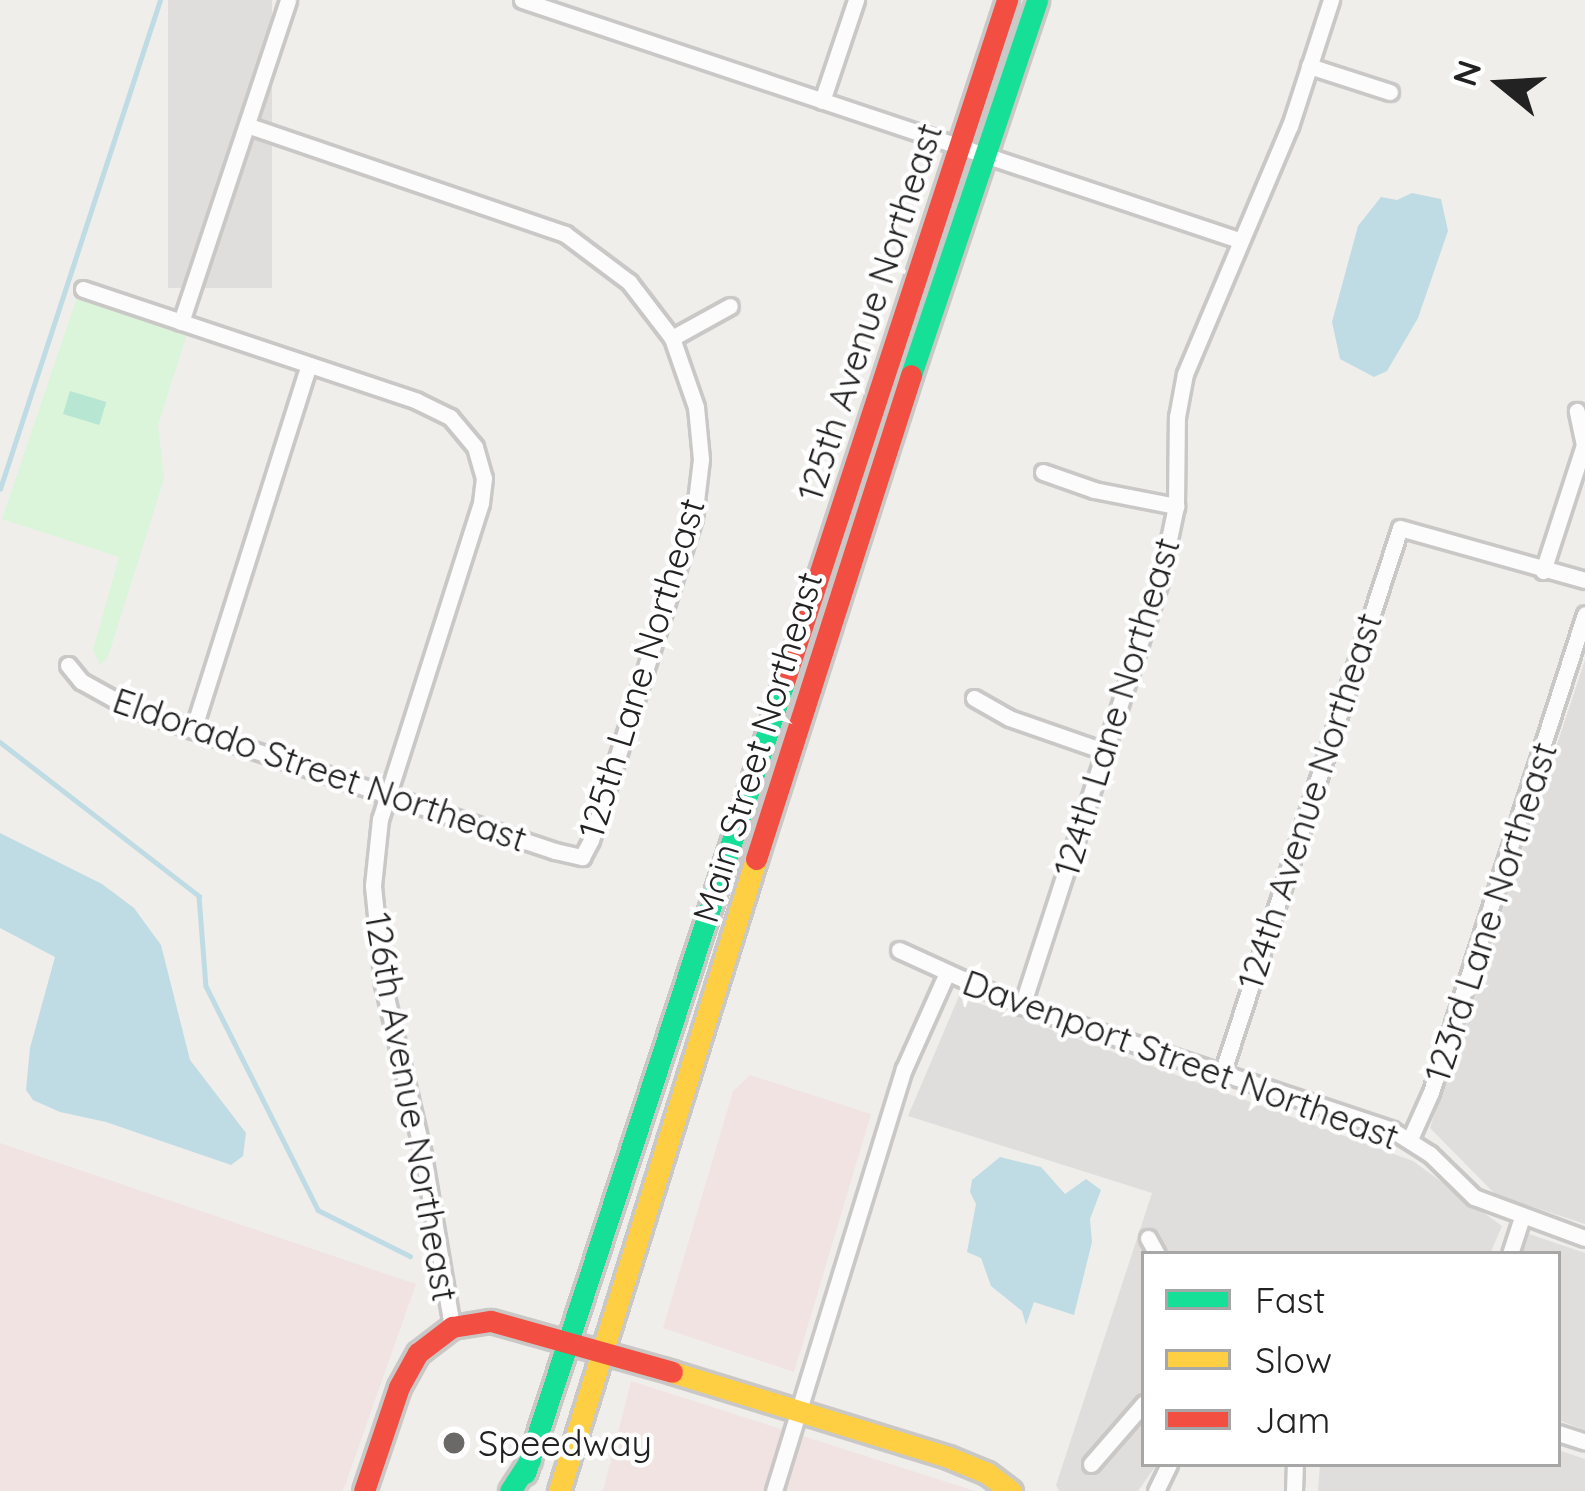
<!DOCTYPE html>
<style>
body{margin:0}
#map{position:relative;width:1585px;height:1491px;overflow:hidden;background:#f0eeeb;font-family:Quicksand,sans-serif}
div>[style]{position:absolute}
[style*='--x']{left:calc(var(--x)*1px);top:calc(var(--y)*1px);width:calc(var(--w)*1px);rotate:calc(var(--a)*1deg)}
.residential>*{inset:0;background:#dfdedc;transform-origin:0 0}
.commercial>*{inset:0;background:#f1e3e1}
.park>*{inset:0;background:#daf5da}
.pitch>*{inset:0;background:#b7e6d2;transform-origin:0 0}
.water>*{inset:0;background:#bfdbe3}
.stream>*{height:4.5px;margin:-2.25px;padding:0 2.25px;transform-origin:2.25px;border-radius:2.25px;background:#bfdbe3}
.roads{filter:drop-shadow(3px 0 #c9c8c7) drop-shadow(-3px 0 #c9c8c7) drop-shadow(0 3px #c9c8c7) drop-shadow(0 -3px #c9c8c7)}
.street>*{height:15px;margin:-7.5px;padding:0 7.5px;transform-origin:7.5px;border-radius:7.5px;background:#fdfcfc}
.fast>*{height:21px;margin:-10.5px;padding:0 10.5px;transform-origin:10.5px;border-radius:10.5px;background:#16e098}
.slow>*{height:21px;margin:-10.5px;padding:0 10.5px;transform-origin:10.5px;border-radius:10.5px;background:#ffcf43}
.jam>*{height:21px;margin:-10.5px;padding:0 10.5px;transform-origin:10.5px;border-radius:10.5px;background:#f24e42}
.dots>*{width:33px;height:33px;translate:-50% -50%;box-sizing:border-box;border:6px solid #fff;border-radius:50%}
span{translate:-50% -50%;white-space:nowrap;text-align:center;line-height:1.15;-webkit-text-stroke:9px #fff;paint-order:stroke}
.street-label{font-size:36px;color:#222}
.poi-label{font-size:36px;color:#222}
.left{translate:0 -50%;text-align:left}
.legend{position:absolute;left:1141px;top:1251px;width:420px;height:216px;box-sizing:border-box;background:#fff;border:3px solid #a7a7a7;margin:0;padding:15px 21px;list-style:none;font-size:36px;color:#222}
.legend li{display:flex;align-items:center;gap:24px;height:60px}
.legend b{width:60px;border:3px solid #a7a7a7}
.north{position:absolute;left:1441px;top:24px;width:120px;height:120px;-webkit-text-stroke:9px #fff;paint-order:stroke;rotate:288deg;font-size:33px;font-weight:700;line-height:48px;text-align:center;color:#222}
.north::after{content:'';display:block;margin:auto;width:42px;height:54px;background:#222;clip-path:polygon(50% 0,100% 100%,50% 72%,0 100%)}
</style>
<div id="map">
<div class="residential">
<div style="left:168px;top:0;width:104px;height:288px"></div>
<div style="clip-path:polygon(1585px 660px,1585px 1224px,1496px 1195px,1430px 1128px)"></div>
<div style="clip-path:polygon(959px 996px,1413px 1161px,1502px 1226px,1490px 1254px,1144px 1254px,1144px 1464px,1157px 1464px,1138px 1491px,1059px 1491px,1056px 1485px,1152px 1193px,908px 1116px)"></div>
<div style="clip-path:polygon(1529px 1234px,1585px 1253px,1585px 1430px,1558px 1420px,1558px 1254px,1522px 1254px)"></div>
<div style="clip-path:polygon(1558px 1450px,1585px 1459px,1585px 1491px,1318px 1491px,1320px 1464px,1558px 1464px)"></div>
</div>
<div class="commercial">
<div style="clip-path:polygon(750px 1075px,871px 1114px,794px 1372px,663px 1328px,733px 1091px)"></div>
<div style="clip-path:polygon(0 1143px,416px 1284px,343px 1491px,0 1491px)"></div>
<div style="clip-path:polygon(631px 1381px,975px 1491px,603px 1491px)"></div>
</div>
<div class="park">
<div style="clip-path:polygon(77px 297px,187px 334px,158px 425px,164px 479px,108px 657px,100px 665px,93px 650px,119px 557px,2px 519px)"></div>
</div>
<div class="pitch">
<div style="left:70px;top:391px;width:38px;height:24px;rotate:17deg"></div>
</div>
<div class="water">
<div style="clip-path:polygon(1412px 193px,1441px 199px,1448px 231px,1418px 318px,1387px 371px,1374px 377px,1340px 359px,1332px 322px,1358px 226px,1381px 197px,1397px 200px)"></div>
<div style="clip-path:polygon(0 833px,102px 884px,134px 908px,161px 945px,190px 1060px,246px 1133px,243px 1156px,231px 1165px,106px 1122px,60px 1112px,33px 1100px,26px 1090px,30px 1048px,55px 957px,0 928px)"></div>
<div style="clip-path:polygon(1000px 1157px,1041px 1167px,1065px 1194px,1086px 1179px,1101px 1190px,1090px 1219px,1092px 1242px,1074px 1315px,1034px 1302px,1026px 1325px,1022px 1311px,991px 1286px,981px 1258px,967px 1252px,976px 1204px,970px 1192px,972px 1180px)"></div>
</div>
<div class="stream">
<div style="--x:0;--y:489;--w:515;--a:-71.88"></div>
<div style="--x:0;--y:742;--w:252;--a:37.7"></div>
<div style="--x:199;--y:896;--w:90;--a:85.6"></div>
<div style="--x:206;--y:986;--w:250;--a:63.4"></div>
<div style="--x:318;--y:1210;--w:103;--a:26.6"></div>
</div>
<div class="roads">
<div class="street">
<div style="--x:522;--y:0;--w:756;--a:18.51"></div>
<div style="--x:1309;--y:66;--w:85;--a:17.8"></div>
<div style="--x:822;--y:101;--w:107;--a:-71.4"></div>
<div style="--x:83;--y:289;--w:352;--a:18.5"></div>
<div style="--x:417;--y:401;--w:37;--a:26"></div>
<div style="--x:450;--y:417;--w:39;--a:50"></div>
<div style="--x:475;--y:447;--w:32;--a:74"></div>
<div style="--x:484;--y:478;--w:25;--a:97"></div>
<div style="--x:481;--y:503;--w:332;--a:107.7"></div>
<div style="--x:380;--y:819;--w:67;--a:96"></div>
<div style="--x:373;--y:886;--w:99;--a:84.2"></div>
<div style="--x:383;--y:984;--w:176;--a:76.8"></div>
<div style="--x:423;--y:1155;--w:174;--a:80.4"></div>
<div style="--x:181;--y:322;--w:339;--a:-71.6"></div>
<div style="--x:672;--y:338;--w:66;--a:-28.9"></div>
<div style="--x:1043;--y:472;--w:54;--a:19.4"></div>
<div style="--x:1094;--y:490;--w:84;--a:11"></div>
<div style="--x:1543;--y:571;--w:133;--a:-72"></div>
<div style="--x:1584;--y:445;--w:35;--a:-102"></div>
<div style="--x:68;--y:665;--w:21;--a:51"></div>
<div style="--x:81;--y:681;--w:51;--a:29.1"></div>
<div style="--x:126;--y:706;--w:71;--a:19.7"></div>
<div style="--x:193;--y:730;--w:382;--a:18.5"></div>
<div style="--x:555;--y:851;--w:28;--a:13"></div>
<div style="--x:582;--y:857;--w:19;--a:-62"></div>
<div style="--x:591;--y:840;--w:338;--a:-72.3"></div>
<div style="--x:694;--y:518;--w:59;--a:-83.2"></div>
<div style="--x:701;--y:459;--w:52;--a:-95.5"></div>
<div style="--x:696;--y:407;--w:73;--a:-109.2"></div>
<div style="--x:672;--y:338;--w:71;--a:-127.5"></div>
<div style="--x:629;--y:282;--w:80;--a:-143.1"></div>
<div style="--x:565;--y:234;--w:336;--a:-161.1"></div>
<div style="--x:974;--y:698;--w:40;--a:29.7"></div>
<div style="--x:1009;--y:718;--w:101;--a:19.2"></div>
<div style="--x:193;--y:730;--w:383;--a:-72.4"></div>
<div style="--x:899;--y:950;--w:135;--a:24.5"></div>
<div style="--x:1022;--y:1006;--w:390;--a:18.5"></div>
<div style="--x:1392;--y:1130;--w:45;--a:32.3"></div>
<div style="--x:1430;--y:1154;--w:62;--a:44.3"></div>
<div style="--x:1474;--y:1197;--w:118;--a:20.3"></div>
<div style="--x:1022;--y:1006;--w:446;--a:-72"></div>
<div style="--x:1160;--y:582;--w:78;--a:-78.1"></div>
<div style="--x:1176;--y:506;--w:89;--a:-89.4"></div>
<div style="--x:1177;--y:417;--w:44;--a:-79.5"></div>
<div style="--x:1185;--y:374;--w:269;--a:-67.1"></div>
<div style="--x:1290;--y:126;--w:133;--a:-72"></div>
<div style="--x:1222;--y:1074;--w:574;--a:-71.94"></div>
<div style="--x:1400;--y:528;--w:192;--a:15.7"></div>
<div style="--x:1410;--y:1139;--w:51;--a:-65.9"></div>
<div style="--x:1431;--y:1092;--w:502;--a:-72.14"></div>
<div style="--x:1148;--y:1238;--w:18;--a:61"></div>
<div style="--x:1510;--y:1254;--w:40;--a:-72"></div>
<div style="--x:1558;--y:1433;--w:28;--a:18"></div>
<div style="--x:1091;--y:1464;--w:81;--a:-49"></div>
<div style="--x:774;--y:1491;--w:442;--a:-72.9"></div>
<div style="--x:904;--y:1069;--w:103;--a:-65.9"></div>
<div style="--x:1156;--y:1491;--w:30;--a:-64"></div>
<div style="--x:1294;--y:1491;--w:27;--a:-88"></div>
</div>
<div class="fast">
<div style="--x:911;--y:375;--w:396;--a:-71.4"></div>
<div style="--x:525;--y:1473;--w:832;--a:-71.87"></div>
<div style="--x:510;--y:1491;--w:37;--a:-57"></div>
</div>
<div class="slow">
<div style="--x:672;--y:1372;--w:289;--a:17.1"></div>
<div style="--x:948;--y:1457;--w:42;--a:22.3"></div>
<div style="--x:987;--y:1473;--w:30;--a:37"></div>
<div style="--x:559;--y:1491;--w:662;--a:-72.69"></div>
</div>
<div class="jam">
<div style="--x:784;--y:682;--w:718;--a:-71.89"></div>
<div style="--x:756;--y:859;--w:508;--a:-72.24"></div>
<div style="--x:364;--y:1491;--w:110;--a:-71.4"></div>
<div style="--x:399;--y:1387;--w:39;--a:-61"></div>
<div style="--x:418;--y:1353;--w:43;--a:-37.4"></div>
<div style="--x:452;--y:1327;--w:39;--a:-9"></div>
<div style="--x:491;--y:1321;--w:188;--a:15.7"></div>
</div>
</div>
<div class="dots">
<div style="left:454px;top:1443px;background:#6a6968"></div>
</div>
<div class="street-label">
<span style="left:869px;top:312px;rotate:-72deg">125th Avenue Northeast</span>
<span style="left:641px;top:668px;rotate:-73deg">125th Lane Northeast</span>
<span style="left:1116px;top:707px;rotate:-73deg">124th Lane Northeast</span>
<span style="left:757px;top:747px;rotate:-73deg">Main Street Northeast</span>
<span style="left:320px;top:769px;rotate:19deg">Eldorado Street Northeast</span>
<span style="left:1309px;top:801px;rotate:-72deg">124th Avenue Northeast</span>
<span style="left:1490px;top:912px;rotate:-72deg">123rd Lane Northeast</span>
<span style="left:1181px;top:1059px;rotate:20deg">Davenport Street Northeast</span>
<span style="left:412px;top:1107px;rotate:80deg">126th Avenue Northeast</span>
</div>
<div class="poi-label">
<span class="left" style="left:478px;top:1443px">Speedway</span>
</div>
<ul class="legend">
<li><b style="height:15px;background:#16e098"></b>Fast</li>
<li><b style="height:15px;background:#ffcf43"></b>Slow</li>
<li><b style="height:15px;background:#f24e42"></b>Jam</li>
</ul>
<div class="north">N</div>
</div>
